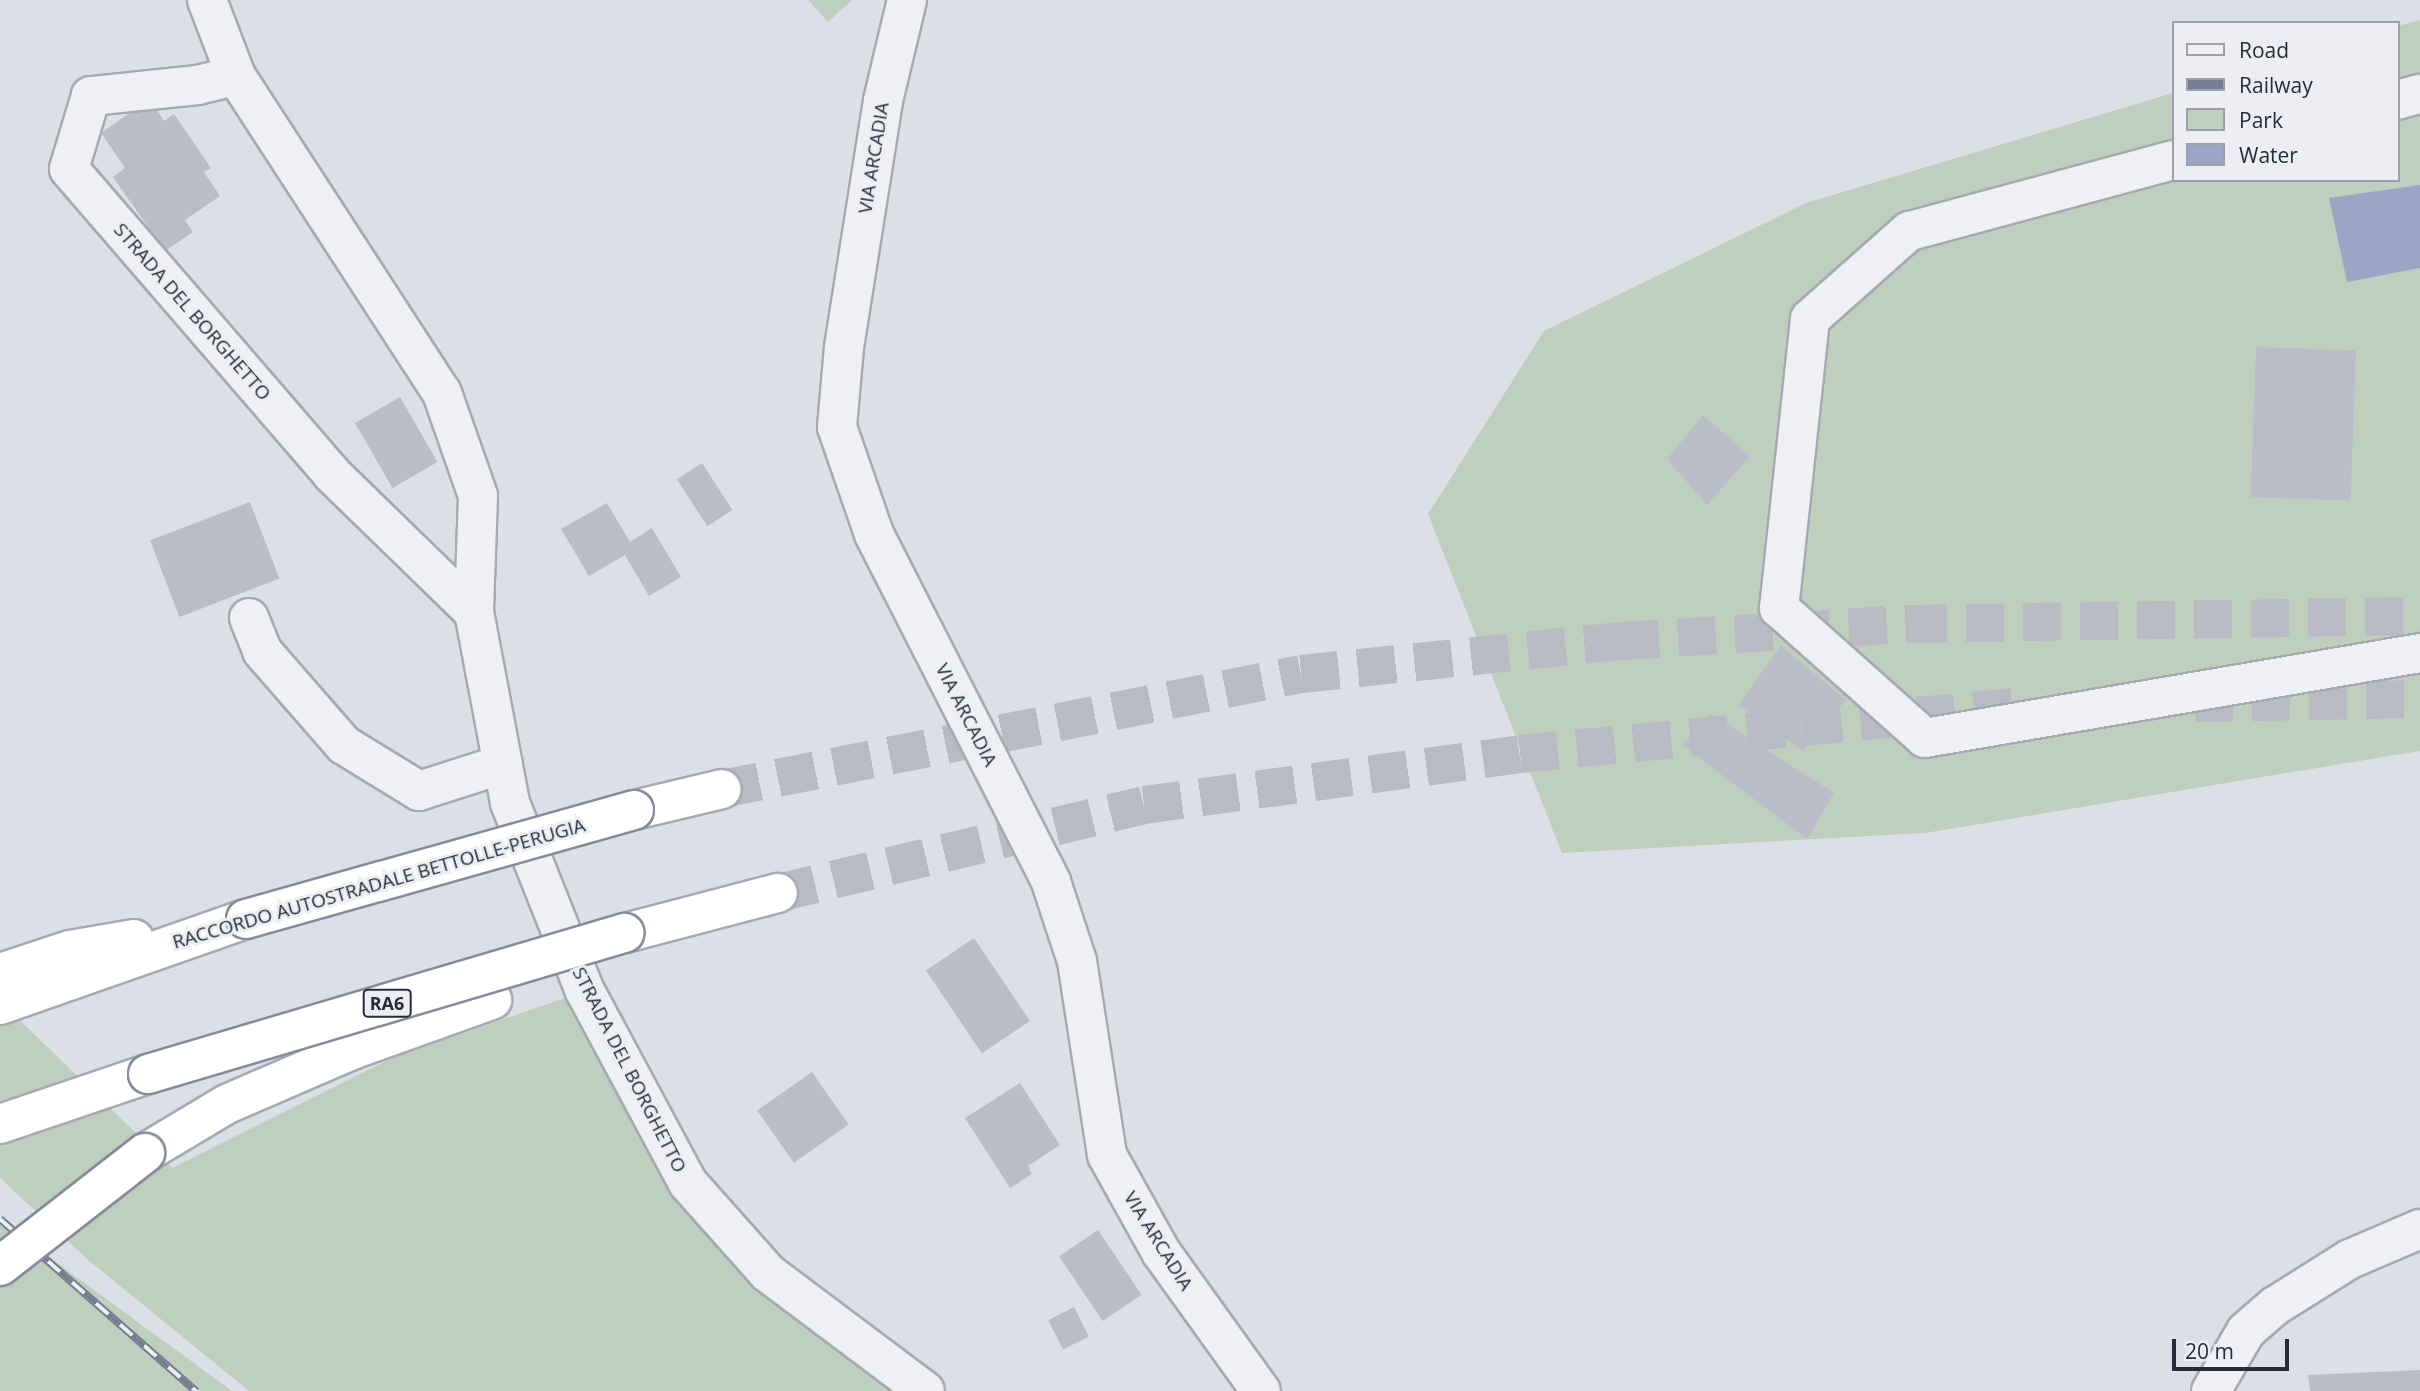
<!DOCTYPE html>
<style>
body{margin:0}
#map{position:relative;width:2420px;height:1391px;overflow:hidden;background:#dddfe6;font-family:"Open Sans",sans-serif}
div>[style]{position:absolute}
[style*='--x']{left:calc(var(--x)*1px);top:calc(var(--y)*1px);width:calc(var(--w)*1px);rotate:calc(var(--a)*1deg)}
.green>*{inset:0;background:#bfcfbe}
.water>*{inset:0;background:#99a6c5}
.building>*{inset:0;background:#babdc8;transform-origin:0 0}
.highway-tunnel>*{height:38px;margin-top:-19px;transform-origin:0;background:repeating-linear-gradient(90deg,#b9bbc4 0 38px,transparent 0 57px)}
.roads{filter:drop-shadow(2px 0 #a6a9b3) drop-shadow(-2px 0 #a6a9b3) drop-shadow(0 2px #a6a9b3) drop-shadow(0 -2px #a6a9b3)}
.minor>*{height:38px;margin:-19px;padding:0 19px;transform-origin:19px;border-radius:19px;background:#eff0f4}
.highway>*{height:38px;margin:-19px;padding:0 19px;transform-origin:19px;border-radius:19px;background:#fff}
.rail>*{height:8px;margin-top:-4px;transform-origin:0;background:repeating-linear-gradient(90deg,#eceef4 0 16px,#777c8f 0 32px);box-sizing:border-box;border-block:2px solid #777c8f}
.bridges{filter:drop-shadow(2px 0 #858a9c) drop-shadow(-2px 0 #858a9c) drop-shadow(0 2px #858a9c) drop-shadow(0 -2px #858a9c)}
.highway-bridge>*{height:38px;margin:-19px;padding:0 19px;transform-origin:19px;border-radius:19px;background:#fff}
span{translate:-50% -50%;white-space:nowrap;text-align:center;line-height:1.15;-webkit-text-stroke:6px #eceef4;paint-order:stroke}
.shield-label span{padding:2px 5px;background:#eceef4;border:2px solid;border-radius:5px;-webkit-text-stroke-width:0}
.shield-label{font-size:18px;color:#272b3b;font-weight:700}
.street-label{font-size:19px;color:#272b3b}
.legend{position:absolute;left:2172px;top:21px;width:228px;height:161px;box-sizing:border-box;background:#eceef4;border:2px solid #9da0aa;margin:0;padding:9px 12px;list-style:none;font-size:21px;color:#272b3b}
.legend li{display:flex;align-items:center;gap:14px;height:35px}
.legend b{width:35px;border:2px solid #9da0aa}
.scale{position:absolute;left:2172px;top:1339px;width:117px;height:32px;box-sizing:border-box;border:4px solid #272b3b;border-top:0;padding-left:9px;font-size:21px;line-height:24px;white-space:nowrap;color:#272b3b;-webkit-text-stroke:5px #eceef4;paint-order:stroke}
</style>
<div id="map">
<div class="green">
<div style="clip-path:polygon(808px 0,852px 0,828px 22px)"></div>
<div style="clip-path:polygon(2420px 20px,2420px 751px,1925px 833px,1562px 853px,1428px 514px,1544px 331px,1806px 203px,2173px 93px,2173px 180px,2397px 180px,2397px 26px)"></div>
<div style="clip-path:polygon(585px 991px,688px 1183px,925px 1391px,249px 1391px,87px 1259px,0 1178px,0 1001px,172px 1168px,392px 1058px)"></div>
<div style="clip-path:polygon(0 1221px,232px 1391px,0 1391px)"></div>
</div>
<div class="water">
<div style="clip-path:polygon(2420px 185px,2420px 268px,2347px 282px,2329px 198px)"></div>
</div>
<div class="building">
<div style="clip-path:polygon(150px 99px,164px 121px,174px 114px,211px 168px,204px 172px,220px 196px,185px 220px,193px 232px,165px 251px,113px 177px,125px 168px,101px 133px)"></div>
<div style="left:2256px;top:347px;width:100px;height:150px;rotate:2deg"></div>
<div style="left:400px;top:397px;width:75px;height:52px;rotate:60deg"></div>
<div style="clip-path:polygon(1703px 415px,1750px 456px,1707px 505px,1667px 459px)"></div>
<div style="left:702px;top:463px;width:56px;height:30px;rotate:57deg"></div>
<div style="left:250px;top:502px;width:82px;height:107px;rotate:69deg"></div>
<div style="clip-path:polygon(607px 503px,630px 542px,652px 528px,681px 577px,649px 596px,625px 555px,589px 576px,561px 529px)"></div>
<div style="clip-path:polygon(1781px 646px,1846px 700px,1803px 751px,1738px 705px)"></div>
<div style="clip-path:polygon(1711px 714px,1834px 793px,1807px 839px,1682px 745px)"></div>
<div style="left:974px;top:938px;width:100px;height:58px;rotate:56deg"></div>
<div style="left:812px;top:1072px;width:64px;height:67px;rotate:55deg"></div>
<div style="clip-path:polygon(1020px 1083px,1060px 1145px,1028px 1166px,1032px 1174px,1010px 1188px,965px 1118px)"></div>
<div style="left:1098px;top:1230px;width:78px;height:47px;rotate:56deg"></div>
<div style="left:1074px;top:1307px;width:33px;height:29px;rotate:63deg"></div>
<div style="clip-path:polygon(2420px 1370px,2420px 1391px,2310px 1391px,2308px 1375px)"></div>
</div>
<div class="highway-tunnel">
<div style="--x:2195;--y:703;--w:225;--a:-1"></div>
<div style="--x:722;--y:789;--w:590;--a:-11.23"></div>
<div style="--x:1301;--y:674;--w:322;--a:-5.9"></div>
<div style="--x:1621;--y:641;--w:289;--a:-3.4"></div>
<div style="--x:1909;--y:624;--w:511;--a:-0.9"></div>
<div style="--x:778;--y:893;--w:376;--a:-13.5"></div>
<div style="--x:1144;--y:805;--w:379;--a:-7.7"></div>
<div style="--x:1520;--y:754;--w:505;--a:-5.45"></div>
</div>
<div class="roads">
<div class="minor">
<div style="--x:207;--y:0;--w:81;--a:69.1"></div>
<div style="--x:236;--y:76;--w:378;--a:57"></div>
<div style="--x:442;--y:393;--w:109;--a:70.7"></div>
<div style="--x:478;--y:496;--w:116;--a:92"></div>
<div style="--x:474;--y:612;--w:194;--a:79.3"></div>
<div style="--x:510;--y:803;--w:202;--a:68.3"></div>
<div style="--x:585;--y:991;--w:218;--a:61.8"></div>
<div style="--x:688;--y:1183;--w:120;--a:48.4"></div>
<div style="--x:768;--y:1273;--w:196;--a:36.9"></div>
<div style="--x:907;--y:0;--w:104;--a:103.4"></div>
<div style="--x:883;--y:101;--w:249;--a:99"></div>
<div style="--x:844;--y:347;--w:80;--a:95"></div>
<div style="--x:837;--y:427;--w:113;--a:70.9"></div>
<div style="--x:874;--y:534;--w:390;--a:63"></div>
<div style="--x:1051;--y:882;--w:83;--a:71.8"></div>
<div style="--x:1077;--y:961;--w:196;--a:81.2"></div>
<div style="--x:1107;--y:1155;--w:111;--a:60.9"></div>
<div style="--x:1161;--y:1252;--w:171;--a:54.3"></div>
<div style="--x:236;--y:76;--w:39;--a:167"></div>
<div style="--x:198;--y:85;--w:108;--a:174.1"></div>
<div style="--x:91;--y:96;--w:76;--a:106.8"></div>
<div style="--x:69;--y:169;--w:403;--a:49.2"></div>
<div style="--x:332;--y:474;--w:198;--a:44.2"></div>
<div style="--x:2397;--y:100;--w:24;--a:-15"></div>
<div style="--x:2173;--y:160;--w:273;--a:164.9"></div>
<div style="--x:1909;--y:231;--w:132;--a:138.4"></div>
<div style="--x:1810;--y:319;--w:291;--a:96.1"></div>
<div style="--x:1779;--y:608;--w:195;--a:41.7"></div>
<div style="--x:1925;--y:738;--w:502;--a:-9.74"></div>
<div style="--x:249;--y:618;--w:35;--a:68"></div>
<div style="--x:262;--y:651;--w:125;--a:48.9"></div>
<div style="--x:344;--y:745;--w:88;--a:31.5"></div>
<div style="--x:419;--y:791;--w:88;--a:-17.8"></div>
<div style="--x:2211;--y:1391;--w:69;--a:-59.7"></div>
<div style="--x:2246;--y:1331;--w:38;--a:-41"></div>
<div style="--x:2275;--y:1306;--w:89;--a:-32.1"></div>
<div style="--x:2350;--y:1259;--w:76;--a:-23.2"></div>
</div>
<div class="highway">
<div style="--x:634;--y:810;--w:90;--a:-13.4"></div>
<div style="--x:625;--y:933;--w:158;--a:-14.7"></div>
<div style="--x:0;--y:973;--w:74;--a:-18.2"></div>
<div style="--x:70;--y:950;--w:65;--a:-9.8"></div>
<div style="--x:0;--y:1005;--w:261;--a:-19.3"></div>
<div style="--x:0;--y:1124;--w:156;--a:-18.7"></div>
<div style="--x:145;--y:1153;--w:96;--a:-30.9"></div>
<div style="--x:227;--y:1104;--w:136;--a:-23.4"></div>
<div style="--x:352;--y:1050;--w:149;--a:-19.7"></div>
</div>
</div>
<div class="rail">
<div style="--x:0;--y:1219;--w:261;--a:41.3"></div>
</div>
<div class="bridges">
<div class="highway-bridge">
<div style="--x:246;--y:919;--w:403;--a:-15.7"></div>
<div style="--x:148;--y:1074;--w:497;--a:-16.5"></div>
<div style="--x:0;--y:1266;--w:184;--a:-37.9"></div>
</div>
</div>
<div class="shield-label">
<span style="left:387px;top:1003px">RA6</span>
</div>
<div class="street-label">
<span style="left:874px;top:158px;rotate:-81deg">VIA ARCADIA</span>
<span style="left:192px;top:312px;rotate:49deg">STRADA DEL BORGHETTO</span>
<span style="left:966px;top:715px;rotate:63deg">VIA ARCADIA</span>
<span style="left:379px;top:884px;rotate:-16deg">RACCORDO AUTOSTRADALE BETTOLLE-PERUGIA</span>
<span style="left:629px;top:1070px;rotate:63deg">STRADA DEL BORGHETTO</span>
<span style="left:1158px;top:1241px;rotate:58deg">VIA ARCADIA</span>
</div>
<ul class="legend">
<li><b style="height:9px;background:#eff0f4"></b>Road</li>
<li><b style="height:9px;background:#777c8f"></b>Railway</li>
<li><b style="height:19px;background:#bfcfbe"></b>Park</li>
<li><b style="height:19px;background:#99a6c5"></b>Water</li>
</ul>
<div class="scale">20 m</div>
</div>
